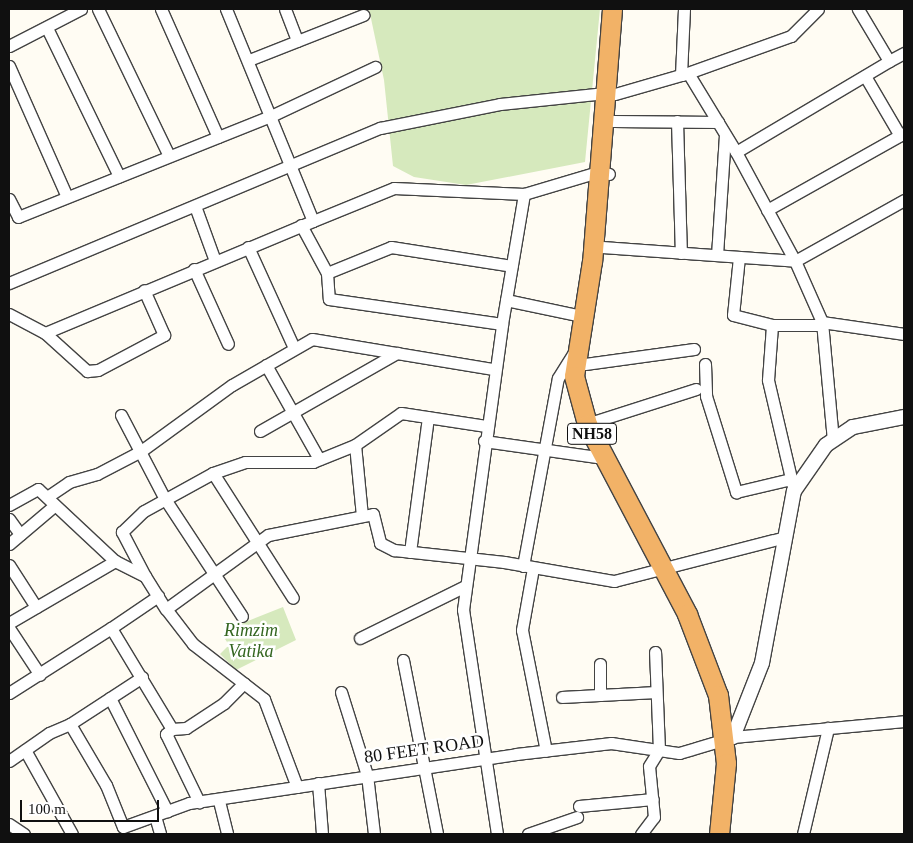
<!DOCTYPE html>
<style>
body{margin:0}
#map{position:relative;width:913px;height:843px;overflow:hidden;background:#fffcf3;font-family:Georgia,serif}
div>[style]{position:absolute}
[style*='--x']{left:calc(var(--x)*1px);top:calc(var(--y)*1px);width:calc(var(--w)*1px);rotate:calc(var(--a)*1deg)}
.green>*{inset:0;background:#d6e9bd}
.roads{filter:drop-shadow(1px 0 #434343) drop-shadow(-1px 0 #434343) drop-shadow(0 1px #434343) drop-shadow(0 -1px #434343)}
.minor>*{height:11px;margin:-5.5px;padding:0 5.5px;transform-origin:5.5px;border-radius:5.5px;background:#fff}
.tertiary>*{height:14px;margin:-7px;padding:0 7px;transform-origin:7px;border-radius:7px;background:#fff}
.trunk>*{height:19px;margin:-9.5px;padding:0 9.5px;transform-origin:9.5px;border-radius:9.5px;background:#f2b267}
span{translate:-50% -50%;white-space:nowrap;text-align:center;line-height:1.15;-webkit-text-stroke:5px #fff;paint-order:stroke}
.shield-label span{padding:1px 4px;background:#fff;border:1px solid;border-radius:4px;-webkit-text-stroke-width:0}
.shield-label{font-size:16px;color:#101010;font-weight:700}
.park-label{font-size:18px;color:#346621;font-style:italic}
.street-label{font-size:18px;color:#101010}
.frame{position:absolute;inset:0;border:10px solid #101010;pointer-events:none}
.scale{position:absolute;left:20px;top:800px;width:139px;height:22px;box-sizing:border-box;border:2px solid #101010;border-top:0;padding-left:6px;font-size:15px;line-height:18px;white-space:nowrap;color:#101010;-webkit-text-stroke:4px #fff;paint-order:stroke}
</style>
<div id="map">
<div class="green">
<div style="clip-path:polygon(369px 9px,600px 9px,585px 162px,466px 185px,414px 177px,393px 166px,384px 80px)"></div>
<div style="clip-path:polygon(283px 607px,296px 640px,236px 670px,220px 654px,229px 645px,225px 639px,243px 623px)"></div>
</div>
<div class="roads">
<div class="minor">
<div style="--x:98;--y:9;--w:163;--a:64.2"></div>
<div style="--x:161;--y:9;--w:140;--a:66"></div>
<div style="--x:226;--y:9;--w:229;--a:67.7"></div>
<div style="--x:313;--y:221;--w:87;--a:-22.2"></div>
<div style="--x:394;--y:188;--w:130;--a:2.6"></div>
<div style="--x:285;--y:9;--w:34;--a:69"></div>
<div style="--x:47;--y:28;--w:165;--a:64.1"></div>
<div style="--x:9;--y:46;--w:81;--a:-27.2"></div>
<div style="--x:249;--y:60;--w:123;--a:-21.5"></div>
<div style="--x:889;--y:61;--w:17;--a:-28"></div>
<div style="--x:9;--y:66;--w:143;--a:66.1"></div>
<div style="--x:688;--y:73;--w:92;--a:58.7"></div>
<div style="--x:736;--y:152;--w:178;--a:-30.7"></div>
<div style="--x:889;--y:61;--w:61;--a:-120.8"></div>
<div style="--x:682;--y:75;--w:116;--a:-19.7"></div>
<div style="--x:791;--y:36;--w:38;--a:-45"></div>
<div style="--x:865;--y:76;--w:69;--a:59.7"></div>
<div style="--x:615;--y:94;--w:69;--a:-16.1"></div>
<div style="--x:681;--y:75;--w:66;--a:-87.4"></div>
<div style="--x:613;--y:121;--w:105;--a:0.5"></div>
<div style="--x:677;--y:121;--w:132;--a:88.3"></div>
<div style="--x:736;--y:152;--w:124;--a:61.6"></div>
<div style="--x:795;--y:261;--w:67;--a:66.1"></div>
<div style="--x:822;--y:322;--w:119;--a:84.7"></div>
<div style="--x:9;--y:199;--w:20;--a:63"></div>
<div style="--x:18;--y:217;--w:275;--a:-21.8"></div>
<div style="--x:273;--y:115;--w:113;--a:-25.2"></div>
<div style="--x:195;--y:206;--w:59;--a:70"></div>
<div style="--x:767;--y:210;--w:157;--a:-29.3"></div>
<div style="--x:301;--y:225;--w:55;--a:61.6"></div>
<div style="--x:327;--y:273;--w:26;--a:86"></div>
<div style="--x:329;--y:299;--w:175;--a:8.2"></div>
<div style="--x:248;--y:247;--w:111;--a:65.5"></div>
<div style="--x:602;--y:247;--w:194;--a:4.1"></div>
<div style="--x:795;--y:261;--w:125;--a:-29.2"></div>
<div style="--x:717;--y:255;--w:120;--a:-86.2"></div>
<div style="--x:739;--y:257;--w:58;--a:95.9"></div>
<div style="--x:733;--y:315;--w:40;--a:14.4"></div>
<div style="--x:194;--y:269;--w:82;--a:65.6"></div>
<div style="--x:327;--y:273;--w:69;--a:-22.1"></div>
<div style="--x:391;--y:247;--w:122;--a:8.9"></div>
<div style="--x:9;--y:283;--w:402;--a:-22.7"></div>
<div style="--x:380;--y:128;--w:122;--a:-11.3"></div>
<div style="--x:500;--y:104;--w:106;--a:-6"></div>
<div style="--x:506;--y:300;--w:78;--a:11.9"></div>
<div style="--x:9;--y:314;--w:41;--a:27.8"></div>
<div style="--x:45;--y:333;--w:290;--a:-22.7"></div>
<div style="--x:822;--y:322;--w:83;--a:8.3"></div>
<div style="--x:45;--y:333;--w:57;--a:42.1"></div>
<div style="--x:87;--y:371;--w:11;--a:-5"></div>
<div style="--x:98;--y:370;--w:75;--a:-27.9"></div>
<div style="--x:164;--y:335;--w:49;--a:-114"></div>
<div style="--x:585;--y:364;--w:110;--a:-7.8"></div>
<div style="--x:705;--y:364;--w:32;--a:88"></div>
<div style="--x:706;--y:396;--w:101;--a:72.6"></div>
<div style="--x:736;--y:492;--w:57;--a:-13.3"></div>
<div style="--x:266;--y:365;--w:108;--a:60.6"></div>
<div style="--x:121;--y:415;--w:95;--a:62.4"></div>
<div style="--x:165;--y:499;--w:140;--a:56.7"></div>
<div style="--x:596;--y:421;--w:105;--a:-17.7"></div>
<div style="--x:260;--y:431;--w:158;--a:-29.7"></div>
<div style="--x:484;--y:441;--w:121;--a:8.1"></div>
<div style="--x:213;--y:473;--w:148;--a:57.4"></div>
<div style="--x:794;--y:491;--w:114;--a:-103.2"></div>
<div style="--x:768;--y:380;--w:55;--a:-85.8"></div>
<div style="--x:772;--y:325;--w:50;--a:0"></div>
<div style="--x:47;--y:497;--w:27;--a:-34"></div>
<div style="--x:69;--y:482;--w:29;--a:-16"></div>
<div style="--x:97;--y:474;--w:50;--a:-27.6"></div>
<div style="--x:141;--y:451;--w:112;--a:-36"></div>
<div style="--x:232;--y:385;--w:92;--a:-29.9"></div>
<div style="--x:312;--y:339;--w:184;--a:9.4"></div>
<div style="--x:9;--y:505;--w:33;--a:-29"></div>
<div style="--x:38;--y:489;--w:105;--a:43.1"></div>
<div style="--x:115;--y:561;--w:34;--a:27"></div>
<div style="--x:145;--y:576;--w:39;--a:58"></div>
<div style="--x:362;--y:516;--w:71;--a:-95.6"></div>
<div style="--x:355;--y:445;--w:56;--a:-34.8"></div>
<div style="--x:401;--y:413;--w:86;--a:8.7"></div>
<div style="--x:9;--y:519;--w:19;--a:54"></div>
<div style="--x:9;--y:544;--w:60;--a:-40.3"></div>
<div style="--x:410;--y:552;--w:136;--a:-82.4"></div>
<div style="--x:9;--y:565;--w:50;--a:57.3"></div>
<div style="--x:523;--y:566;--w:191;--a:-79.5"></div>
<div style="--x:558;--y:378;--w:31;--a:-58"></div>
<div style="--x:533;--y:568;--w:63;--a:100.1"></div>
<div style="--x:522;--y:630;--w:123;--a:78.8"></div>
<div style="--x:145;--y:576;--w:50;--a:-117.6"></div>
<div style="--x:122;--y:532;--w:30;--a:-44"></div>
<div style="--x:144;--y:511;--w:79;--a:-28.8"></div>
<div style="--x:213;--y:473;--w:34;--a:-19"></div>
<div style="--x:245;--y:462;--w:68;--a:0"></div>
<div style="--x:313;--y:462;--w:45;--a:-22"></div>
<div style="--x:9;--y:623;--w:123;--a:-30.3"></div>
<div style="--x:9;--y:628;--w:56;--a:56.6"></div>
<div style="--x:111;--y:628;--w:57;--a:-34.2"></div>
<div style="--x:360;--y:638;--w:117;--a:-26.3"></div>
<div style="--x:403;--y:660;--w:177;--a:78.9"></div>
<div style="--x:600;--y:664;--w:31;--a:90"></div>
<div style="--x:341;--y:692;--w:87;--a:72.6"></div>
<div style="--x:367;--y:775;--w:59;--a:83.2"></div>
<div style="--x:9;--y:693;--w:121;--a:-32.5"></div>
<div style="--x:111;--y:628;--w:118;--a:58.9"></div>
<div style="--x:172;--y:729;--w:8;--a:140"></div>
<div style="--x:166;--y:734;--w:76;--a:64.1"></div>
<div style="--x:562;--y:697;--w:94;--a:-3"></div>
<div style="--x:110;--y:698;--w:127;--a:63.2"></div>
<div style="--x:70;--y:724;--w:86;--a:-33.1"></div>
<div style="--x:172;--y:729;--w:14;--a:-4"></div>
<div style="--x:186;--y:728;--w:45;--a:-33.3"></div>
<div style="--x:224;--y:703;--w:28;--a:-45"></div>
<div style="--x:25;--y:750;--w:96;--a:60.8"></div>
<div style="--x:9;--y:761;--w:49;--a:-35"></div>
<div style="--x:49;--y:733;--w:23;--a:-23"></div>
<div style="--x:70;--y:724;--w:71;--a:59.5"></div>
<div style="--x:106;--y:785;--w:45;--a:68"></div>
<div style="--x:123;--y:827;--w:70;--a:-20"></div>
<div style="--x:189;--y:803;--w:331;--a:-8.5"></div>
<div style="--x:516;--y:754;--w:96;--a:-6.6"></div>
<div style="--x:611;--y:743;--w:69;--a:8.4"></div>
<div style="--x:679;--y:753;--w:56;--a:-16.5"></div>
<div style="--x:733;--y:737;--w:172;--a:-5.3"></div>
<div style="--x:318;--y:783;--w:51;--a:85.5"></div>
<div style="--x:297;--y:787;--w:94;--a:-110.6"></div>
<div style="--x:264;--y:699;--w:90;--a:-142.2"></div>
<div style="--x:193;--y:644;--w:44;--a:-127.6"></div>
<div style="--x:166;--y:609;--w:126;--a:-36"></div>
<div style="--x:268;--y:535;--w:107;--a:-11.3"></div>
<div style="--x:373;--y:514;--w:30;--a:76"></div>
<div style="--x:380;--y:543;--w:16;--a:27"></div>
<div style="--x:394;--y:550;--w:111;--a:6.2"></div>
<div style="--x:504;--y:562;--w:112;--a:9.8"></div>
<div style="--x:614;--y:581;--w:177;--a:-14.4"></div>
<div style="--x:219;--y:801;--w:34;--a:76"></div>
<div style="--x:579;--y:806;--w:74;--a:-5.4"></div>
<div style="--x:155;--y:816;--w:19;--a:74"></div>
<div style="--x:9;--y:824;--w:18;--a:34"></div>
<div style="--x:497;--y:834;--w:227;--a:-98.6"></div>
<div style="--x:463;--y:610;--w:289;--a:-82.2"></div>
<div style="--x:502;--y:324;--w:132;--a:-80.4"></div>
<div style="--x:524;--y:194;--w:77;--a:-16.6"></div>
<div style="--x:598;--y:172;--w:11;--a:10"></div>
<div style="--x:528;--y:834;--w:52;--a:-19.1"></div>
<div style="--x:641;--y:834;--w:21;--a:-53"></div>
<div style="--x:654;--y:817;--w:51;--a:-95.6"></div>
<div style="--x:649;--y:766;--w:19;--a:-58"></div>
<div style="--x:659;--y:750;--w:98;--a:-92.3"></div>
<div style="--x:803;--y:834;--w:109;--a:-76.7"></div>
</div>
<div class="tertiary">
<div style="--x:733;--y:737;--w:79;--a:-68.6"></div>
<div style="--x:762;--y:663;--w:175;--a:-79.5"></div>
<div style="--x:794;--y:491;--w:56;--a:-55.2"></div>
<div style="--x:826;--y:445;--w:32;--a:-34"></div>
<div style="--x:853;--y:427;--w:52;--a:-11.1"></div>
</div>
<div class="trunk">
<div style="--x:612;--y:9;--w:253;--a:94.5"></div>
<div style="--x:592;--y:261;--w:116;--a:98.9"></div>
<div style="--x:574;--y:376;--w:50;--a:74.8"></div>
<div style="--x:587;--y:424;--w:215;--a:62.2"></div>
<div style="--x:687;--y:614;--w:87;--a:69.1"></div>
<div style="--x:718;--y:695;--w:68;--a:83.3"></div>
<div style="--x:726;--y:763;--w:71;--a:95.6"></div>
</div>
</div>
<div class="shield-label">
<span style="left:592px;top:434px">NH58</span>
</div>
<div class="park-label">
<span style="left:251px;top:641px">Rimzim<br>Vatika</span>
</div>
<div class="street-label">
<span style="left:424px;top:749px;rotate:-8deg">80 FEET ROAD</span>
</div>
<div class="frame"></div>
<div class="scale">100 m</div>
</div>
